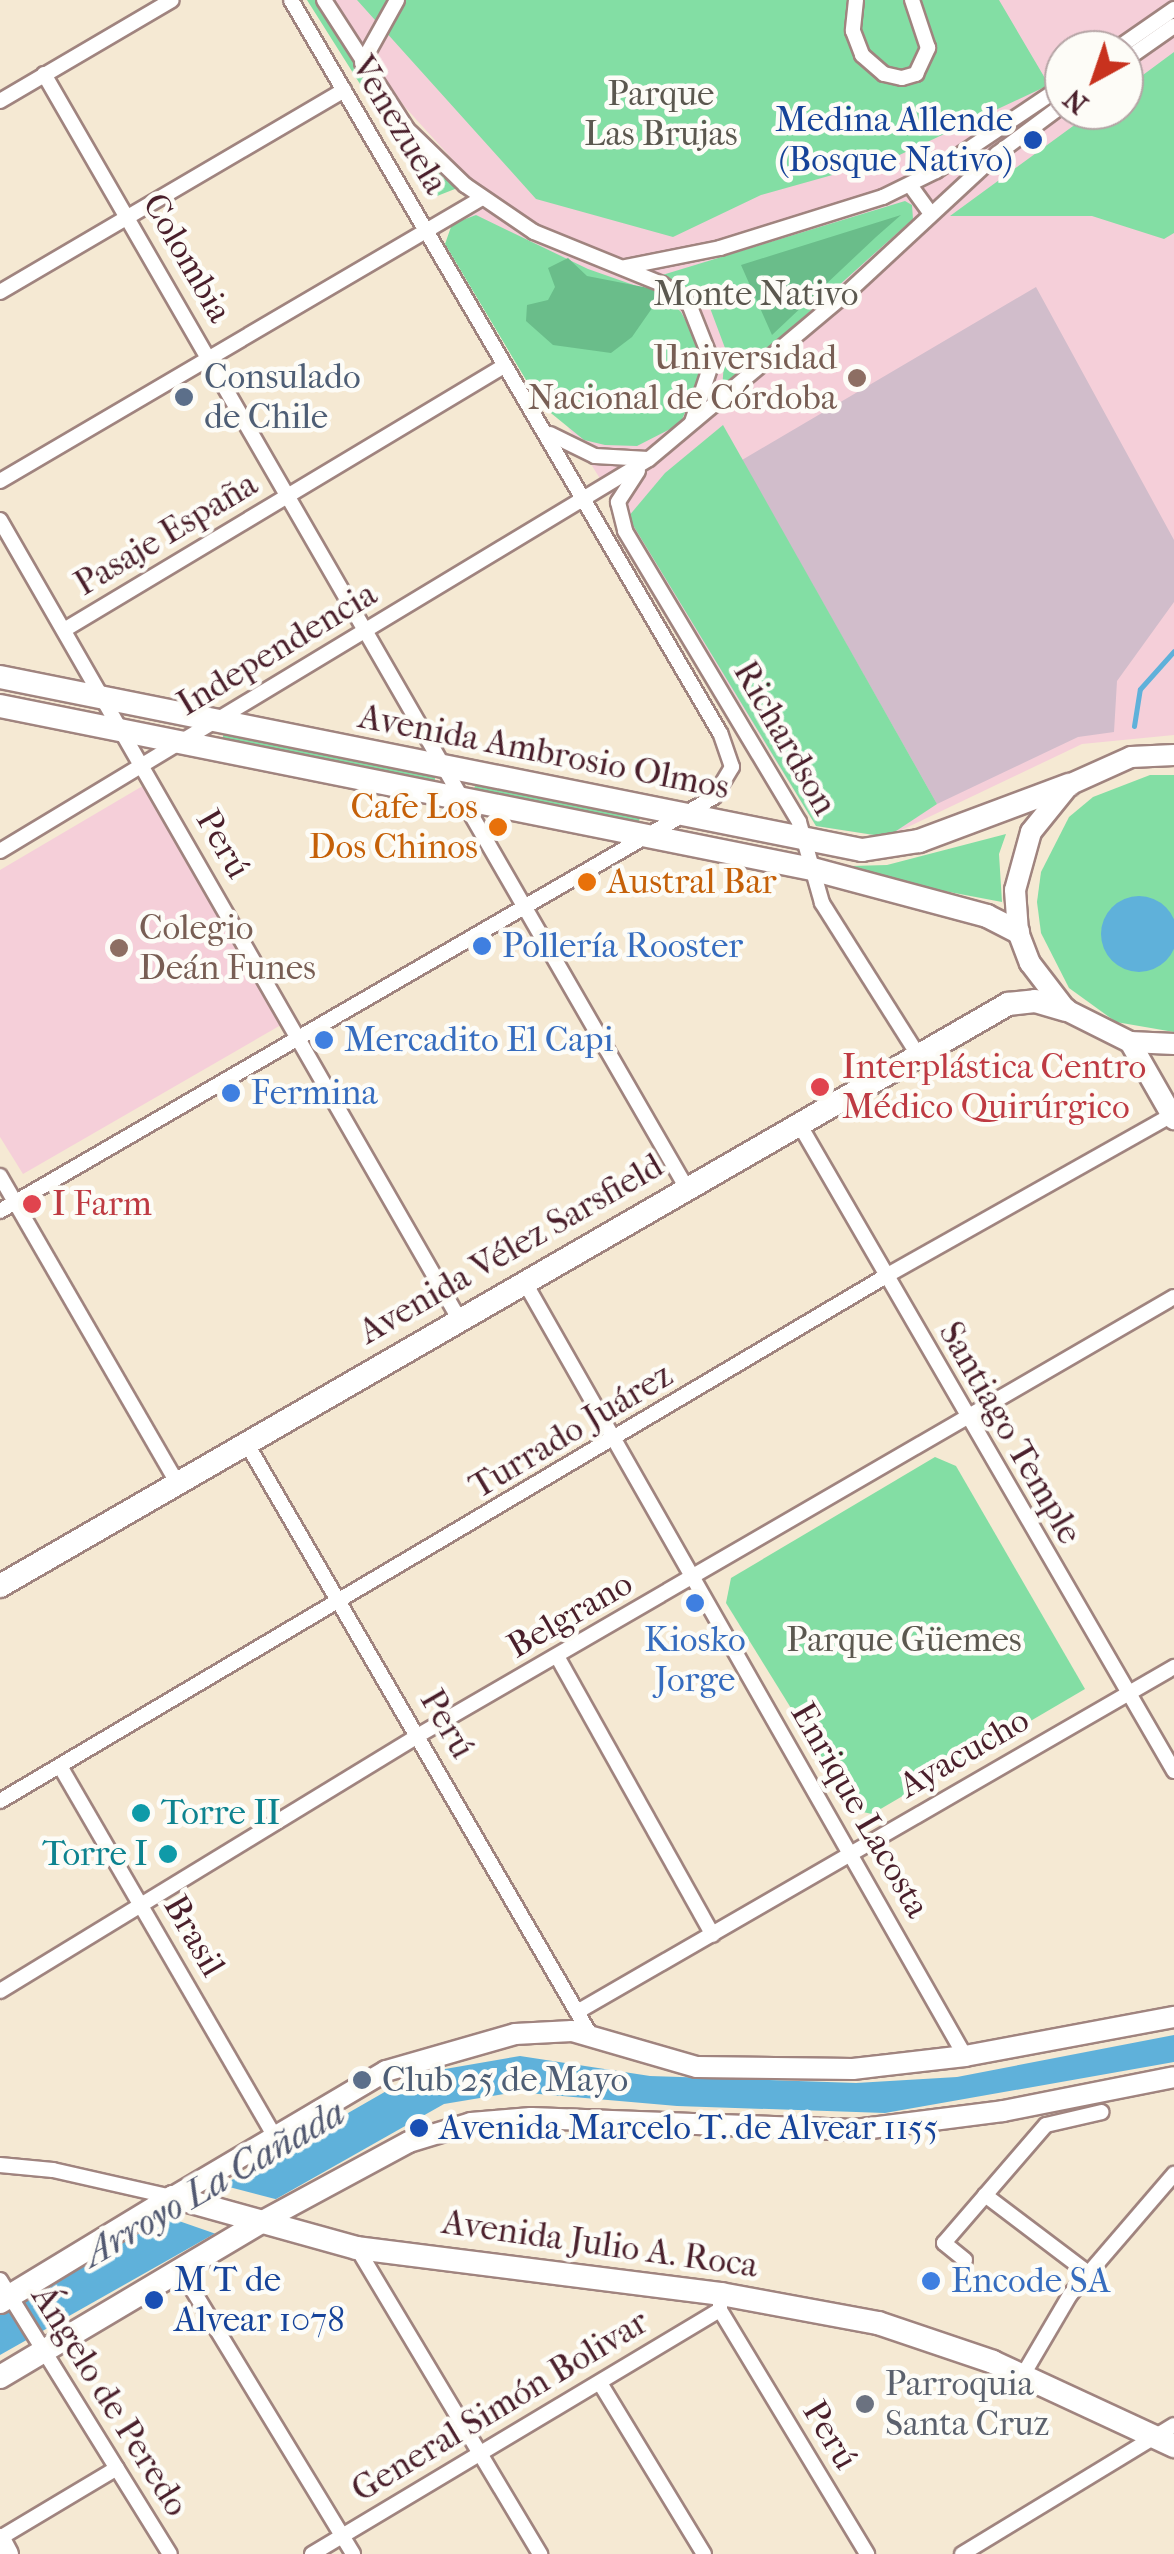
<!DOCTYPE html>
<meta charset="utf-8">
<style>
body{margin:0}
#map{position:relative;width:1174px;height:2554px;overflow:hidden;background:#f5e9d3;font-family:"IM FELL French Canon",serif}
div>[style]{position:absolute}
[style*='--x']{left:calc(var(--x)*1px);top:calc(var(--y)*1px);width:calc(var(--w)*1px);rotate:calc(var(--a)*1deg)}
.built>*{inset:0;background:#f5cfd9}
.industrial>*{inset:0;background:#d1bdcb}
.green>*{inset:0;background:#83dea4}
.forest>*{inset:0;background:#6abd8a}
.water>*{inset:0;background:#5fb1da}
.round{border-radius:50%}
.pier>*{inset:0;background:#f5e9d3}
.stream>*{height:5px;margin:-2.5px;padding:0 2.5px;transform-origin:2.5px;border-radius:2.5px;background:#5fb1da}
.roads{filter:drop-shadow(2px 0 #a0847f) drop-shadow(-2px 0 #a0847f) drop-shadow(0 2px #a0847f) drop-shadow(0 -2px #a0847f)}
.street>*{height:14px;margin:-7px;padding:0 7px;transform-origin:7px;border-radius:7px;background:#fff}
.secondary>*{height:20px;margin:-10px;padding:0 10px;transform-origin:10px;border-radius:10px;background:#fff}
.primary>*{height:22px;margin:-11px;padding:0 11px;transform-origin:11px;border-radius:11px;background:#fff}
.dots>*{width:28px;height:28px;translate:-50% -50%;box-sizing:border-box;border:5px solid #fdfcf7;border-radius:50%}
span{translate:-50% -50%;white-space:nowrap;text-align:center;line-height:1.15;-webkit-text-stroke:9px #fdfcf7;paint-order:stroke}
.park-label{font-size:35px;color:#5b584f}
.transit-label{font-size:35px;color:#164399}
.right{translate:-100% -50%;text-align:right}
.left{translate:0 -50%;text-align:left}
.street-label{font-size:35px;color:#4a1f2b}
.education-label{font-size:35px;color:#785e54}
.service-label{font-size:35px;color:#4e5e75}
.food-label{font-size:35px;color:#c56008}
.shop-label{font-size:35px;color:#366cbe}
.health-label{font-size:35px;color:#be3a42}
.culture-label{font-size:35px;color:#0d838f}
.worship-label{font-size:35px;color:#5b616d}
.water-label{font-size:38px;color:#525971;font-style:italic}
.north{position:absolute;left:1044px;top:30px;width:100px;height:100px;box-sizing:border-box;background:#fdfcf7;border:2px solid #b5a4a5;border-radius:50%;rotate:220deg;font-size:28px;font-weight:700;line-height:40px;text-align:center;color:#4a1f2b}
.north::after{content:'';display:block;margin:auto;width:35px;height:45px;background:#c8321e;clip-path:polygon(50% 0,100% 100%,50% 72%,0 100%)}
</style>
<div id="map">
<div class="built">
<div style="clip-path:polygon(evenodd,332px 0,1174px 0,1174px 735px,1082px 744px,887px 837px,816px 826px,451px 239px,454px 217px,473px 182px,404px 106px,332px 0,1064px 50px,1124px 50px,1124px 110px,1064px 110px,1064px 50px)"></div>
<div style="clip-path:polygon(146px 784px,281px 1025px,23px 1174px,0 1137px,0 870px)"></div>
</div>
<div class="industrial">
<div style="clip-path:polygon(1036px 287px,1174px 540px,1174px 602px,1117px 681px,1114px 732px,1078px 737px,937px 804px,742px 460px)"></div>
</div>
<div class="green">
<div style="clip-path:polygon(307px 0,320px 0,390px 114px,460px 187px,432px 198px)"></div>
<div style="clip-path:polygon(357px 0,999px 0,1049px 85px,893px 158px,761px 195px,673px 237px,536px 199px)"></div>
<div style="clip-path:polygon(1174px 52px,1174px 233px,1164px 239px,1092px 216px,950px 216px,1095px 110px,1124px 110px,1124px 89px)"></div>
<div style="clip-path:polygon(905px 201px,912px 205px,913px 219px,722px 390px,725px 348px,710px 308px,691px 289px,659px 276px)"></div>
<div style="clip-path:polygon(476px 215px,588px 269px,665px 296px,681px 312px,698px 343px,703px 372px,680px 424px,637px 446px,605px 445px,584px 440px,541px 405px,445px 244px,452px 224px)"></div>
<div style="clip-path:polygon(723px 425px,937px 804px,887px 837px,816px 826px,628px 517px,665px 473px)"></div>
<div style="clip-path:polygon(224px 731px,435px 774px,435px 780px,433px 785px,222px 742px)"></div>
<div style="clip-path:polygon(1150px 775px,1174px 775px,1174px 1032px,1116px 1022px,1069px 988px,1041px 933px,1037px 902px,1041px 872px,1069px 817px,1093px 797px)"></div>
<div style="clip-path:polygon(478px 779px,639px 812px,640px 818px,638px 824px,472px 793px)"></div>
<div style="clip-path:polygon(1006px 834px,999px 854px,1002px 902px,849px 873px,851px 866px,887px 865px)"></div>
<div style="clip-path:polygon(935px 1457px,956px 1466px,1085px 1689px,872px 1814px,854px 1810px,726px 1603px,731px 1578px)"></div>
</div>
<div class="forest">
<div style="clip-path:polygon(901px 215px,876px 237px,772px 335px,741px 265px)"></div>
<div style="clip-path:polygon(568px 258px,587px 276px,664px 291px,632px 337px,611px 353px,553px 345px,526px 321px,527px 305px,548px 300px,555px 287px,548px 268px)"></div>
</div>
<div class="water">
<div class="round" style="left:1101px;top:896px;width:76px;height:76px"></div>
<div style="clip-path:polygon(1174px 2035px,1174px 2062px,885px 2113px,677px 2106px,516px 2092px,444px 2104px,0 2355px,0 2313px,416px 2074px,520px 2056px,650px 2076px,856px 2083px,957px 2077px)"></div>
</div>
<div class="pier">
<div style="clip-path:polygon(210px 2182px,279px 2200px,219px 2235px,156px 2213px)"></div>
</div>
<div class="stream">
<div style="--x:1134;--y:726;--w:37;--a:-81"></div>
<div style="--x:1140;--y:689;--w:51;--a:-48.2"></div>
</div>
<div class="roads">
<div class="street">
<div style="--x:324;--y:0;--w:153;--a:57.2"></div>
<div style="--x:407;--y:129;--w:81;--a:44"></div>
<div style="--x:465;--y:185;--w:83;--a:34.3"></div>
<div style="--x:534;--y:232;--w:138;--a:22.1"></div>
<div style="--x:662;--y:284;--w:34;--a:37"></div>
<div style="--x:689;--y:304;--w:62;--a:68.4"></div>
<div style="--x:712;--y:362;--w:63;--a:108.4"></div>
<div style="--x:856;--y:0;--w:31;--a:96"></div>
<div style="--x:853;--y:31;--w:26;--a:69"></div>
<div style="--x:862;--y:55;--w:29;--a:41"></div>
<div style="--x:884;--y:74;--w:18;--a:13"></div>
<div style="--x:902;--y:78;--w:15;--a:-16"></div>
<div style="--x:916;--y:74;--w:29;--a:-65"></div>
<div style="--x:928;--y:48;--w:51;--a:-108.4"></div>
<div style="--x:1115;--y:50;--w:72;--a:-34.8"></div>
<div style="--x:1124;--y:61;--w:61;--a:-35"></div>
<div style="--x:362;--y:63;--w:72;--a:-60.9"></div>
<div style="--x:44;--y:74;--w:1285;--a:60.02"></div>
<div style="--x:0;--y:101;--w:199;--a:-30.4"></div>
<div style="--x:910;--y:185;--w:34;--a:54"></div>
<div style="--x:625;--y:267;--w:97;--a:-11.3"></div>
<div style="--x:720;--y:248;--w:171;--a:-17.4"></div>
<div style="--x:883;--y:197;--w:59;--a:-26.1"></div>
<div style="--x:936;--y:171;--w:154;--a:-33.9"></div>
<div style="--x:0;--y:292;--w:399;--a:-30.4"></div>
<div style="--x:550;--y:434;--w:50;--a:26.1"></div>
<div style="--x:595;--y:456;--w:53;--a:3.2"></div>
<div style="--x:638;--y:471;--w:37;--a:123"></div>
<div style="--x:618;--y:502;--w:30;--a:76"></div>
<div style="--x:625;--y:531;--w:339;--a:59.1"></div>
<div style="--x:799;--y:822;--w:84;--a:74.1"></div>
<div style="--x:822;--y:903;--w:178;--a:57.7"></div>
<div style="--x:0;--y:481;--w:559;--a:-30.42"></div>
<div style="--x:0;--y:520;--w:921;--a:60.12"></div>
<div style="--x:64;--y:630;--w:513;--a:-30.96"></div>
<div style="--x:0;--y:851;--w:758;--a:-31.13"></div>
<div style="--x:649;--y:459;--w:258;--a:-40"></div>
<div style="--x:847;--y:293;--w:205;--a:-42.8"></div>
<div style="--x:997;--y:154;--w:84;--a:-36.7"></div>
<div style="--x:798;--y:1122;--w:750;--a:59.91"></div>
<div style="--x:0;--y:1176;--w:356;--a:60"></div>
<div style="--x:0;--y:1211;--w:825;--a:-30.11"></div>
<div style="--x:714;--y:797;--w:35;--a:-59"></div>
<div style="--x:732;--y:767;--w:36;--a:-109"></div>
<div style="--x:720;--y:733;--w:849;--a:-120.34"></div>
<div style="--x:524;--y:1281;--w:892;--a:60.36"></div>
<div style="--x:247;--y:1444;--w:685;--a:59.84"></div>
<div style="--x:558;--y:1658;--w:317;--a:60.8"></div>
<div style="--x:60;--y:1766;--w:429;--a:59.9"></div>
<div style="--x:0;--y:1801;--w:1030;--a:-30.65"></div>
<div style="--x:886;--y:1276;--w:330;--a:-29.4"></div>
<div style="--x:0;--y:1991;--w:491;--a:-31.4"></div>
<div style="--x:419;--y:1735;--w:873;--a:-30.12"></div>
<div style="--x:577;--y:2012;--w:690;--a:-30.02"></div>
<div style="--x:0;--y:2165;--w:53;--a:5.4"></div>
<div style="--x:53;--y:2170;--w:122;--a:12.8"></div>
<div style="--x:985;--y:2195;--w:129;--a:37.1"></div>
<div style="--x:357;--y:2248;--w:357;--a:59.1"></div>
<div style="--x:965;--y:2260;--w:27;--a:-141"></div>
<div style="--x:944;--y:2243;--w:156;--a:-49.2"></div>
<div style="--x:1046;--y:2125;--w:57;--a:-13.1"></div>
<div style="--x:180;--y:2269;--w:333;--a:58.7"></div>
<div style="--x:0;--y:2280;--w:322;--a:58.2"></div>
<div style="--x:720;--y:2301;--w:9;--a:90"></div>
<div style="--x:720;--y:2310;--w:285;--a:58.9"></div>
<div style="--x:1023;--y:2375;--w:93;--a:-59.6"></div>
<div style="--x:1070;--y:2295;--w:160;--a:-49.3"></div>
<div style="--x:600;--y:2383;--w:200;--a:58.7"></div>
<div style="--x:0;--y:2538;--w:136;--a:-30.9"></div>
<div style="--x:312;--y:2554;--w:475;--a:-30.9"></div>
<div style="--x:962;--y:2554;--w:248;--a:-31.3"></div>
</div>
<div class="secondary">
<div style="--x:1174;--y:755;--w:43;--a:177.3"></div>
<div style="--x:1131;--y:757;--w:68;--a:155.7"></div>
<div style="--x:1069;--y:785;--w:60;--a:129"></div>
<div style="--x:1031;--y:832;--w:60;--a:105.4"></div>
<div style="--x:1015;--y:890;--w:42;--a:85.9"></div>
<div style="--x:1018;--y:932;--w:33;--a:69"></div>
<div style="--x:1030;--y:963;--w:59;--a:52.5"></div>
<div style="--x:1066;--y:1010;--w:72;--a:26.6"></div>
<div style="--x:1130;--y:1042;--w:44;--a:2.6"></div>
<div style="--x:1130;--y:1042;--w:89;--a:60.3"></div>
<div style="--x:173;--y:2197;--w:247;--a:-30.6"></div>
<div style="--x:386;--y:2071;--w:134;--a:-16"></div>
<div style="--x:515;--y:2034;--w:57;--a:-3"></div>
<div style="--x:572;--y:2031;--w:130;--a:16.1"></div>
<div style="--x:697;--y:2067;--w:156;--a:0.7"></div>
<div style="--x:853;--y:2069;--w:113;--a:-6.6"></div>
<div style="--x:965;--y:2056;--w:213;--a:-10.6"></div>
<div style="--x:259;--y:2223;--w:170;--a:-28.4"></div>
<div style="--x:409;--y:2142;--w:65;--a:-17"></div>
<div style="--x:471;--y:2123;--w:60;--a:-4.8"></div>
<div style="--x:531;--y:2118;--w:324;--a:2.1"></div>
<div style="--x:855;--y:2130;--w:149;--a:-7.3"></div>
<div style="--x:1003;--y:2111;--w:174;--a:-11.2"></div>
<div style="--x:0;--y:2539;--w:17;--a:62"></div>
</div>
<div class="primary">
<div style="--x:0;--y:677;--w:879;--a:11.35"></div>
<div style="--x:862;--y:850;--w:58;--a:-9"></div>
<div style="--x:919;--y:841;--w:160;--a:-20.5"></div>
<div style="--x:0;--y:706;--w:828;--a:11.35"></div>
<div style="--x:812;--y:869;--w:181;--a:15"></div>
<div style="--x:987;--y:916;--w:35;--a:27"></div>
<div style="--x:0;--y:1586;--w:1164;--a:-30"></div>
<div style="--x:1008;--y:1004;--w:27;--a:-6"></div>
<div style="--x:1035;--y:1001;--w:32;--a:16"></div>
<div style="--x:0;--y:2302;--w:202;--a:-31.3"></div>
<div style="--x:173;--y:2197;--w:191;--a:15.5"></div>
<div style="--x:357;--y:2248;--w:367;--a:7.2"></div>
<div style="--x:721;--y:2294;--w:160;--a:10.5"></div>
<div style="--x:878;--y:2323;--w:121;--a:18.7"></div>
<div style="--x:993;--y:2362;--w:200;--a:24.9"></div>
<div style="--x:0;--y:2377;--w:301;--a:-30.7"></div>
</div>
</div>
<div class="dots">
<div style="left:1033px;top:140px;background:#1a4fb4"></div>
<div style="left:857px;top:378px;background:#8d6e63"></div>
<div style="left:184px;top:397px;background:#5c6f8a"></div>
<div style="left:498px;top:827px;background:#e8710a"></div>
<div style="left:587px;top:882px;background:#e8710a"></div>
<div style="left:482px;top:946px;background:#3f7fe0"></div>
<div style="left:119px;top:948px;background:#8d6e63"></div>
<div style="left:324px;top:1040px;background:#3f7fe0"></div>
<div style="left:820px;top:1087px;background:#e0444e"></div>
<div style="left:231px;top:1093px;background:#3f7fe0"></div>
<div style="left:32px;top:1204px;background:#e0444e"></div>
<div style="left:695px;top:1603px;background:#3f7fe0"></div>
<div style="left:141px;top:1813px;background:#0f9aa8"></div>
<div style="left:168px;top:1854px;background:#0f9aa8"></div>
<div style="left:362px;top:2080px;background:#5c6f8a"></div>
<div style="left:419px;top:2128px;background:#1a4fb4"></div>
<div style="left:931px;top:2281px;background:#3f7fe0"></div>
<div style="left:154px;top:2300px;background:#1a4fb4"></div>
<div style="left:865px;top:2404px;background:#6b7280"></div>
</div>
<div class="park-label">
<span style="left:661px;top:114px">Parque<br>Las Brujas</span>
<span style="left:756px;top:294px">Monte Nativo</span>
<span style="left:904px;top:1640px">Parque Güemes</span>
</div>
<div class="transit-label">
<span class="right" style="left:1013px;top:140px">Medina Allende<br>(Bosque Nativo)</span>
<span class="left" style="left:439px;top:2128px">Avenida Marcelo T. de Alvear 1155</span>
<span class="left" style="left:174px;top:2300px">M T de<br>Alvear 1078</span>
</div>
<div class="street-label">
<span style="left:399px;top:125px;rotate:59deg">Venezuela</span>
<span style="left:187px;top:258px;rotate:60deg">Colombia</span>
<span style="left:166px;top:534px;rotate:-31deg">Pasaje España</span>
<span style="left:277px;top:649px;rotate:-31deg">Independencia</span>
<span style="left:785px;top:738px;rotate:60deg">Richardson</span>
<span style="left:544px;top:752px;rotate:11deg">Avenida Ambrosio Olmos</span>
<span style="left:223px;top:844px;rotate:60deg">Perú</span>
<span style="left:511px;top:1249px;rotate:-30deg">Avenida Vélez Sarsfield</span>
<span style="left:571px;top:1431px;rotate:-31deg">Turrado Juárez</span>
<span style="left:1010px;top:1433px;rotate:60deg">Santiago Temple</span>
<span style="left:570px;top:1615px;rotate:-30deg">Belgrano</span>
<span style="left:447px;top:1724px;rotate:60deg">Perú</span>
<span style="left:964px;top:1753px;rotate:-30deg">Ayacucho</span>
<span style="left:860px;top:1810px;rotate:60deg">Enrique Lacosta</span>
<span style="left:194px;top:1936px;rotate:60deg">Brasil</span>
<span style="left:600px;top:2244px;rotate:8deg">Avenida Julio A. Roca</span>
<span style="left:110px;top:2401px;rotate:58deg">Ángelo de Peredo</span>
<span style="left:500px;top:2406px;rotate:-31deg">General Simón Bolivar</span>
<span style="left:830px;top:2435px;rotate:59deg">Perú</span>
</div>
<div class="education-label">
<span class="right" style="left:837px;top:378px">Universidad<br>Nacional de Córdoba</span>
<span class="left" style="left:139px;top:948px">Colegio<br>Deán Funes</span>
</div>
<div class="service-label">
<span class="left" style="left:204px;top:397px">Consulado<br>de Chile</span>
<span class="left" style="left:382px;top:2080px">Club 25 de Mayo</span>
</div>
<div class="food-label">
<span class="right" style="left:478px;top:827px">Cafe Los<br>Dos Chinos</span>
<span class="left" style="left:607px;top:882px">Austral Bar</span>
</div>
<div class="shop-label">
<span class="left" style="left:502px;top:946px">Pollería Rooster</span>
<span class="left" style="left:344px;top:1040px">Mercadito El Capi</span>
<span class="left" style="left:251px;top:1093px">Fermina</span>
<span style="left:695px;top:1660px">Kiosko<br>Jorge</span>
<span class="left" style="left:951px;top:2281px">Encode SA</span>
</div>
<div class="health-label">
<span class="left" style="left:842px;top:1087px">Interplástica Centro<br>Médico Quirúrgico</span>
<span class="left" style="left:52px;top:1204px">I Farm</span>
</div>
<div class="culture-label">
<span class="left" style="left:161px;top:1813px">Torre II</span>
<span class="right" style="left:148px;top:1854px">Torre I</span>
</div>
<div class="worship-label">
<span class="left" style="left:885px;top:2404px">Parroquia<br>Santa Cruz</span>
</div>
<div class="water-label">
<span style="left:214px;top:2183px;rotate:-30deg">Arroyo La Cañada</span>
</div>
<div class="north">N</div>
</div>
